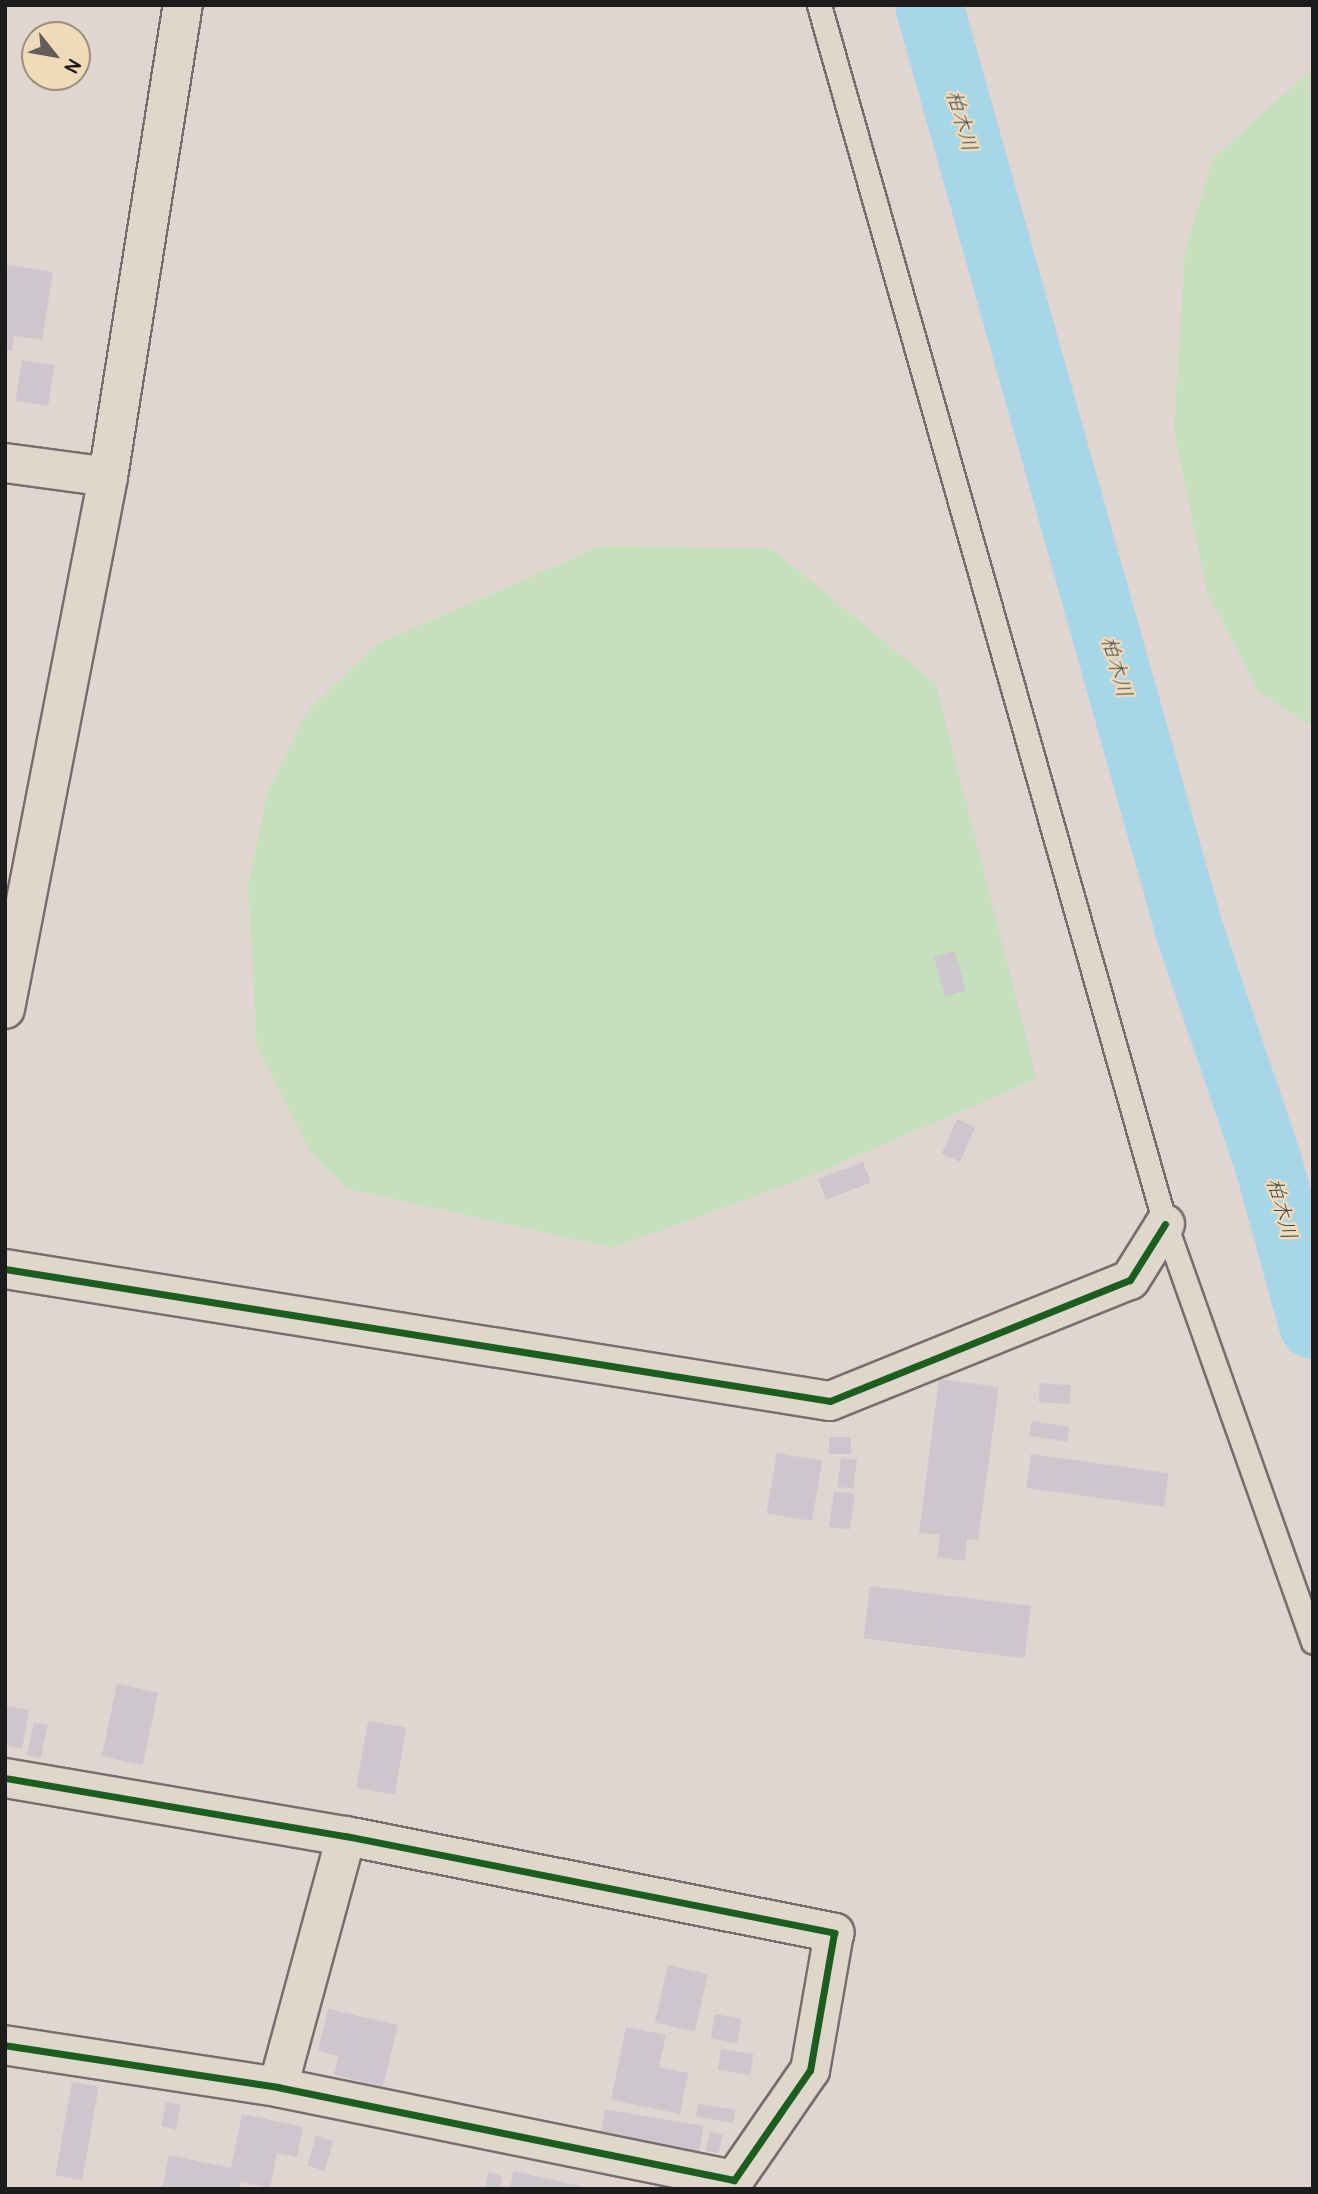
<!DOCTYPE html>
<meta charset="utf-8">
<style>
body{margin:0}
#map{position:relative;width:1318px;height:2194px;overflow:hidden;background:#e0d5d0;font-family:Pangolin,"Klee One",sans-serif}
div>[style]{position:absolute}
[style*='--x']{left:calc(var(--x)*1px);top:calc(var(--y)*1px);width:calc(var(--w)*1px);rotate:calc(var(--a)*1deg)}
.green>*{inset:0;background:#c6e0bd}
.river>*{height:68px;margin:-34px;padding:0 34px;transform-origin:34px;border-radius:34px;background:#a7d7e6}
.building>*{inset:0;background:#cec6cd;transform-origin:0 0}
.roads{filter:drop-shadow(2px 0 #746f6d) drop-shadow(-2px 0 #746f6d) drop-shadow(0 2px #746f6d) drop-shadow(0 -2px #746f6d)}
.lane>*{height:23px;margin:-11.5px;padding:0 11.5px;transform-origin:11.5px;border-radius:11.5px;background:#dfd7cc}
.street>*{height:38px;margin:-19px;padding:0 19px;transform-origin:19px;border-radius:19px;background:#dfd7cc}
.secondary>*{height:38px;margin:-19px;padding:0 19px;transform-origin:19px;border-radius:19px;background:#dfd7cc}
.cycleway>*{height:7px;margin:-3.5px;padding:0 3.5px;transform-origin:3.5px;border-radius:3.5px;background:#1b5e20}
span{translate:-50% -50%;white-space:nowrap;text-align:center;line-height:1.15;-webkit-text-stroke:5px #f1dab9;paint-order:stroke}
.water-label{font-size:21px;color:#384b51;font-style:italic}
.frame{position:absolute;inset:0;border:7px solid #1c1c1c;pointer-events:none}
.north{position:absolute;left:21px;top:21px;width:70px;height:70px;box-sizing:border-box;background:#f1dab9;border:2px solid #9c8e7a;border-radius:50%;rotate:121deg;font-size:19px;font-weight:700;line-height:28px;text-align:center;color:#1c1c1c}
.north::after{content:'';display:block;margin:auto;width:24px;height:32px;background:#615d5b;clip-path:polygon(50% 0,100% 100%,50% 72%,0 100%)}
</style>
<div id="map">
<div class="green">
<div style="clip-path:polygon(1313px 68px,1313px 727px,1258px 691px,1207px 592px,1174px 430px,1185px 251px,1213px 158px)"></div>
<div style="clip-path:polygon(601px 546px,771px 548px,936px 684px,1037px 1079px,801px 1180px,613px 1248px,348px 1189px,312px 1154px,257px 1047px,248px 885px,268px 791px,308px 710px,377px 644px)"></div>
</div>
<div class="river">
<div style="--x:929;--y:5;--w:963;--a:74.28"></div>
<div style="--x:1190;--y:932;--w:243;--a:71.3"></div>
<div style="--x:1268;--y:1162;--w:169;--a:74.6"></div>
</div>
<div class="building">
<div style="clip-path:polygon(5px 264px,53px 272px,42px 340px,14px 336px,12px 351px,5px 350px)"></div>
<div style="left:22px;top:360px;width:33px;height:41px;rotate:9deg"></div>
<div style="left:955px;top:951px;width:41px;height:22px;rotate:74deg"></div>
<div style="left:957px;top:1119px;width:20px;height:38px;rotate:24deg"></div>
<div style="left:863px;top:1162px;width:22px;height:48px;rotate:69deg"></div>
<div style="clip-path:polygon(939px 1379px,999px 1387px,978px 1540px,967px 1539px,965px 1561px,937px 1557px,940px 1535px,919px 1533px)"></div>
<div style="left:1040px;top:1383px;width:31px;height:19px;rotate:4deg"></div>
<div style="left:1032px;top:1421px;width:38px;height:15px;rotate:9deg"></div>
<div style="left:829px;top:1437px;width:22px;height:17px"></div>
<div style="left:777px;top:1453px;width:46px;height:61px;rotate:10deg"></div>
<div style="left:1031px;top:1454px;width:139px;height:34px;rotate:8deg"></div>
<div style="left:841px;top:1458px;width:16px;height:29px;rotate:7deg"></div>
<div style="left:834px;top:1491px;width:21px;height:36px;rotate:8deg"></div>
<div style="left:870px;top:1586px;width:162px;height:53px;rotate:7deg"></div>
<div style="left:117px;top:1684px;width:42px;height:74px;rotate:12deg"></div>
<div style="clip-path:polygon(5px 1706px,29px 1710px,22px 1749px,5px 1745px)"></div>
<div style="left:368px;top:1721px;width:39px;height:68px;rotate:10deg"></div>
<div style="left:34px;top:1722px;width:14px;height:34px;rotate:12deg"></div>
<div style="left:668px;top:1965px;width:41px;height:59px;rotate:13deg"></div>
<div style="clip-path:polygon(328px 2009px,398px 2025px,383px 2086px,334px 2075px,338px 2056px,318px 2051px)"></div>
<div style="left:715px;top:2014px;width:27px;height:25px;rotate:10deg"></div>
<div style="clip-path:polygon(626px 2027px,666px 2035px,659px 2067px,688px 2073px,680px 2114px,611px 2100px)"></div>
<div style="left:721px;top:2049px;width:33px;height:21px;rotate:9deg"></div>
<div style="left:72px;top:2082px;width:27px;height:95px;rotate:10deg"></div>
<div style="left:166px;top:2102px;width:15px;height:25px;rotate:11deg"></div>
<div style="left:698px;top:2104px;width:38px;height:13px;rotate:9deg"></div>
<div style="left:605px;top:2109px;width:100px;height:30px;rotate:10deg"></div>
<div style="clip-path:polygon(242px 2114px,303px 2127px,297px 2157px,277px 2153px,270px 2188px,241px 2182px,239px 2189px,162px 2189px,169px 2155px,231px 2168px)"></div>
<div style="left:710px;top:2132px;width:13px;height:19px;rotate:13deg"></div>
<div style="left:316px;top:2136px;width:18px;height:31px;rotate:16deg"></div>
<div style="clip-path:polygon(513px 2171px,589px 2188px,588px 2189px,510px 2189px)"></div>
<div style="clip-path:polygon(488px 2173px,502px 2176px,500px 2189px,485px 2189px)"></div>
</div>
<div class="roads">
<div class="lane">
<div style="--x:819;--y:5;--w:1267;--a:74.15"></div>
<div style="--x:1165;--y:1224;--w:443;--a:70.5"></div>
</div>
<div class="street">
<div style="--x:5;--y:463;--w:104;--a:7.7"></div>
<div style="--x:5;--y:1269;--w:835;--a:9.09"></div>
<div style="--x:830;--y:1401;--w:323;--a:-22"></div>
<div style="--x:1130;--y:1280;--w:66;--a:-58"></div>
<div style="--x:5;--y:1778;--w:346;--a:9.7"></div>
<div style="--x:346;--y:1836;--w:498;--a:11.2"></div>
<div style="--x:834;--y:1933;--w:139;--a:99.9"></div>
<div style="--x:810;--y:2070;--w:134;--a:124.6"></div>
<div style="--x:734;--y:2180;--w:465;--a:-168.5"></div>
<div style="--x:278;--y:2087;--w:276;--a:-171.3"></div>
<div style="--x:278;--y:2087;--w:260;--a:-74.8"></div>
</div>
<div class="secondary">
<div style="--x:5;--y:1009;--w:542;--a:-79.04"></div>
<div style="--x:108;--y:477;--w:478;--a:-81"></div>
</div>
</div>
<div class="cycleway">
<div style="--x:5;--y:1269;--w:835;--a:9.09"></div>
<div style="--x:830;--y:1401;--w:323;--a:-22"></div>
<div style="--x:1130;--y:1280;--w:66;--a:-58"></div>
<div style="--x:5;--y:1778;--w:346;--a:9.7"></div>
<div style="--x:346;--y:1836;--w:498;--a:11.2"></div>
<div style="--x:834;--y:1933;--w:139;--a:99.9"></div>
<div style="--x:810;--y:2070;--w:134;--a:124.6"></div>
<div style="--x:734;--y:2180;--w:465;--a:-168.5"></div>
<div style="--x:278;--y:2087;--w:276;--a:-171.3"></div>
</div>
<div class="water-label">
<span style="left:961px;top:121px;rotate:74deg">柏木川</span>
<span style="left:1116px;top:667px;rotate:74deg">柏木川</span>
<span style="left:1281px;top:1209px;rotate:75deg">柏木川</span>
</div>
<div class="frame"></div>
<div class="north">N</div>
</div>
